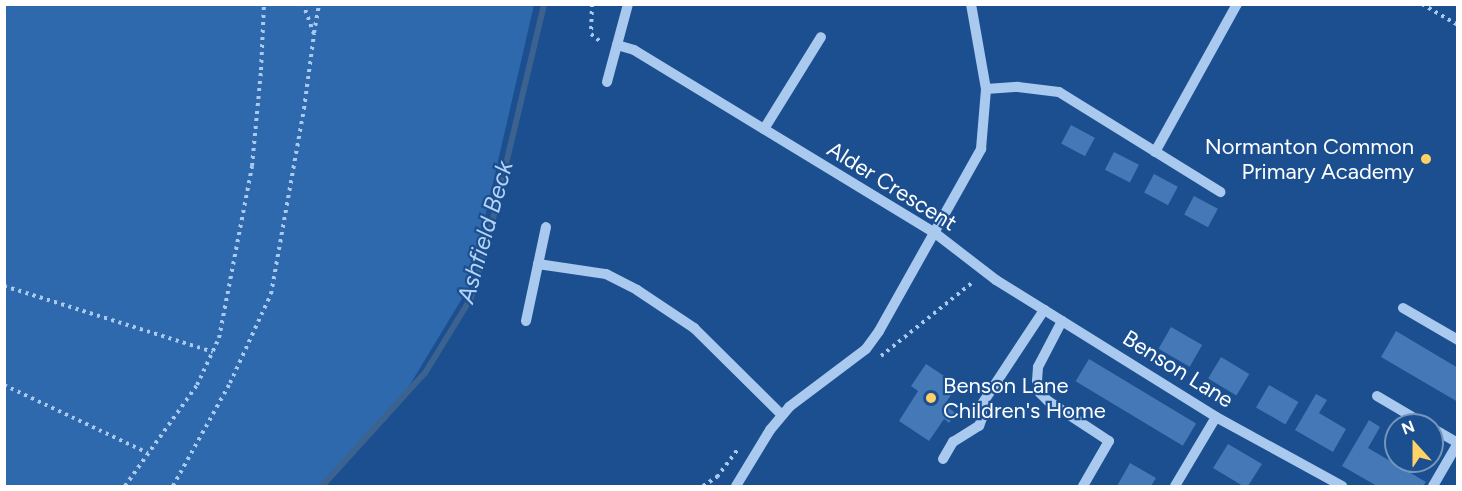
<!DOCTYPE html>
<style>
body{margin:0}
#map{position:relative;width:1462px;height:491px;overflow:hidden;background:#1b4f8f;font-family:Figtree,sans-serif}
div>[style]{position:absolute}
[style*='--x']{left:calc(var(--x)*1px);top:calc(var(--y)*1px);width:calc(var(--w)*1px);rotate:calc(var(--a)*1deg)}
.green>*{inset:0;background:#2e69ad}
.stream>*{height:6px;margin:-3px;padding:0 3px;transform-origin:3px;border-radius:3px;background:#3c6290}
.building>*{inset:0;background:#4478b7;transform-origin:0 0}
.path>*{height:4px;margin-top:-2px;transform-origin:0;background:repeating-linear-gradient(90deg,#a9c9ee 0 3px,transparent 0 7.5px)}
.minor>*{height:10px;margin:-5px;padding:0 5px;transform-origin:5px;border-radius:5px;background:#a9c9ee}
.dots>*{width:16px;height:16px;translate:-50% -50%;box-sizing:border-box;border:3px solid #1b4f8f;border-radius:50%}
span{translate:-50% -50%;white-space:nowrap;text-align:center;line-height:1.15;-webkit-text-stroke:4.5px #1b4f8f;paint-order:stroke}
.poi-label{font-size:22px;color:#fff}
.right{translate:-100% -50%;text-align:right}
.left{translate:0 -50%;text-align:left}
.street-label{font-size:22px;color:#fff}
.water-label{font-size:24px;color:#b5d3f5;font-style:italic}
.frame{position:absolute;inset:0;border:6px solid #fff;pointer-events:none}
.north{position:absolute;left:1384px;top:413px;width:60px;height:60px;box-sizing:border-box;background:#1b4f8f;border:2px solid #7695bc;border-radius:50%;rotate:339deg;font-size:16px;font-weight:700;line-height:24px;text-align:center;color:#fff}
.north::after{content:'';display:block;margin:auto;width:21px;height:27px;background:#ffd166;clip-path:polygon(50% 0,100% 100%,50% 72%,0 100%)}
</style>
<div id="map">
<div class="green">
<div style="clip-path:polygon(4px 5px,534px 5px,469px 287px,394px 411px,326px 486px,5px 486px)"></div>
</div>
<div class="stream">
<div style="--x:322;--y:486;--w:153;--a:-47.7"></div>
<div style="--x:425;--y:373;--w:88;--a:-58.5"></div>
<div style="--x:471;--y:298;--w:74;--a:-74.3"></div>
<div style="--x:491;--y:227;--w:229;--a:-76.6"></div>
</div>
<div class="building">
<div style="left:1071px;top:125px;width:27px;height:21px;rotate:28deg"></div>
<div style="left:1114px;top:152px;width:28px;height:20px;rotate:27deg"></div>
<div style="left:1154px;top:174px;width:27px;height:21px;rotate:28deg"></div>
<div style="left:1194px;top:196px;width:27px;height:21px;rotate:28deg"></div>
<div style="left:1171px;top:327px;width:36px;height:25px;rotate:30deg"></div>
<div style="clip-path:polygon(1396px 331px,1458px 368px,1458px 402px,1381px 357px)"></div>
<div style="left:1221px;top:357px;width:33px;height:25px;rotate:31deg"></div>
<div style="left:1089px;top:359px;width:125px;height:26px;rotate:31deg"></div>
<div style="clip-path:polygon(926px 364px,958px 385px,944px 405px,956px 413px,949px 423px,944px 419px,929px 441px,899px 421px,918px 391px,911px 386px)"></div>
<div style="left:1269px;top:385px;width:34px;height:26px;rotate:30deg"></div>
<div style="clip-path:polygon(1316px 394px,1327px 400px,1319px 413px,1346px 429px,1333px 452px,1295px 430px)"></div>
<div style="clip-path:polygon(1369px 420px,1380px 427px,1368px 448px,1426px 482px,1423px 486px,1377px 486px,1342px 466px)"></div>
<div style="clip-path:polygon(1228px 444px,1262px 464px,1248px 486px,1243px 486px,1213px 468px)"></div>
<div style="clip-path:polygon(1130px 463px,1156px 478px,1151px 486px,1117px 486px)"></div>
</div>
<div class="path">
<div style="--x:592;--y:4;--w:30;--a:92"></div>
<div style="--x:591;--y:34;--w:14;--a:39"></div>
<div style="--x:1422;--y:4;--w:42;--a:30.3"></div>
<div style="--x:314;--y:33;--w:29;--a:-80"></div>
<div style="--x:4;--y:286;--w:219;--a:17.5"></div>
<div style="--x:881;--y:356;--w:118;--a:-38.8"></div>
<div style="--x:4;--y:385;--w:159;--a:25.3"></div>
<div style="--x:125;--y:486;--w:124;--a:-54.5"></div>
<div style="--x:197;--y:385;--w:52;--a:-64.9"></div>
<div style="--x:219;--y:338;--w:175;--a:-79.1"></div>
<div style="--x:252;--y:166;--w:96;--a:-84.6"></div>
<div style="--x:261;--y:70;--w:66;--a:-87.4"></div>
<div style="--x:173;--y:486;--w:118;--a:-61"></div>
<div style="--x:230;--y:383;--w:98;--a:-65.3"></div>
<div style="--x:271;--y:294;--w:188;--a:-79.9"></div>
<div style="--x:304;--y:109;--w:76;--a:-82.4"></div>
<div style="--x:314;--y:34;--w:32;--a:-110"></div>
<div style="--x:703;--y:486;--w:17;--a:-33"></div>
<div style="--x:717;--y:477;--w:35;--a:-53"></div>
</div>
<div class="minor">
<div style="--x:617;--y:45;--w:18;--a:16"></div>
<div style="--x:634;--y:50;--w:352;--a:31.3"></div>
<div style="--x:935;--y:233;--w:77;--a:37.6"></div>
<div style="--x:996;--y:280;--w:259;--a:31.9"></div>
<div style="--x:1216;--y:417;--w:144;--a:28.7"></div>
<div style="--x:607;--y:82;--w:81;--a:-74.9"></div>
<div style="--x:986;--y:89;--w:32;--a:-4"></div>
<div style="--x:1018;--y:87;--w:41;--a:7"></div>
<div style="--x:1059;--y:92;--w:190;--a:31.8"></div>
<div style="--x:764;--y:129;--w:108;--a:-58.2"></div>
<div style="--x:1155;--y:152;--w:169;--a:-61"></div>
<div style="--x:538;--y:264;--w:69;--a:8.4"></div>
<div style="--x:606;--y:274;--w:35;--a:27"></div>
<div style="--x:637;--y:290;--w:69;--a:33.7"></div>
<div style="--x:694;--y:328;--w:124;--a:44.7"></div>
<div style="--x:1403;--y:308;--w:64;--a:30.2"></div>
<div style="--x:526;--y:321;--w:96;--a:-78"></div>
<div style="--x:1062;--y:321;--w:52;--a:117.6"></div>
<div style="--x:1038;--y:367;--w:14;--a:94"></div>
<div style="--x:1037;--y:381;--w:12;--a:76"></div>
<div style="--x:1040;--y:393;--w:11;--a:45"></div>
<div style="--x:1048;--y:401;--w:73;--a:33.3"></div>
<div style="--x:1109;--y:441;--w:52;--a:120"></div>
<div style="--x:1377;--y:396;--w:57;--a:30.6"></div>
<div style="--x:1432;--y:428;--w:30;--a:30"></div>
<div style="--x:943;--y:459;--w:20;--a:-60"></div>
<div style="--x:953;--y:442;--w:31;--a:-32"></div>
<div style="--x:979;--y:426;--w:9;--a:-69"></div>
<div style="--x:982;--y:418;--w:14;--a:-90"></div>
<div style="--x:982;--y:404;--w:113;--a:-56.6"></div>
<div style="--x:736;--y:486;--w:66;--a:-58.7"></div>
<div style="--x:770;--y:430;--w:30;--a:-50"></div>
<div style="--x:789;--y:407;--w:96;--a:-37"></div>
<div style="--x:866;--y:349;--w:22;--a:-54"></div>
<div style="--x:879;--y:331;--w:209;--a:-60.7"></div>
<div style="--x:981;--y:149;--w:60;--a:-85.2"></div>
<div style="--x:986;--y:89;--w:86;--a:-100"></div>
<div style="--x:1175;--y:486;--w:80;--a:-59.3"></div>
<div style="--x:1433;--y:486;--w:50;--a:-59.8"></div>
</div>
<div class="dots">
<div style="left:1426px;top:159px;background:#ffd166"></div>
<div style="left:931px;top:398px;background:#ffd166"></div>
</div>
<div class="poi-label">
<span class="right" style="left:1414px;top:159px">Normanton Common<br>Primary Academy</span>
<span class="left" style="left:943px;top:398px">Benson Lane<br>Children's Home</span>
</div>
<div class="street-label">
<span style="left:892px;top:186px;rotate:32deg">Alder Crescent</span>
<span style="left:1178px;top:369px;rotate:32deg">Benson Lane</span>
</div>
<div class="water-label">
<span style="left:485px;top:232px;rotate:-74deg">Ashfield Beck</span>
</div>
<div class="frame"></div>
<div class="north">N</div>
</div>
